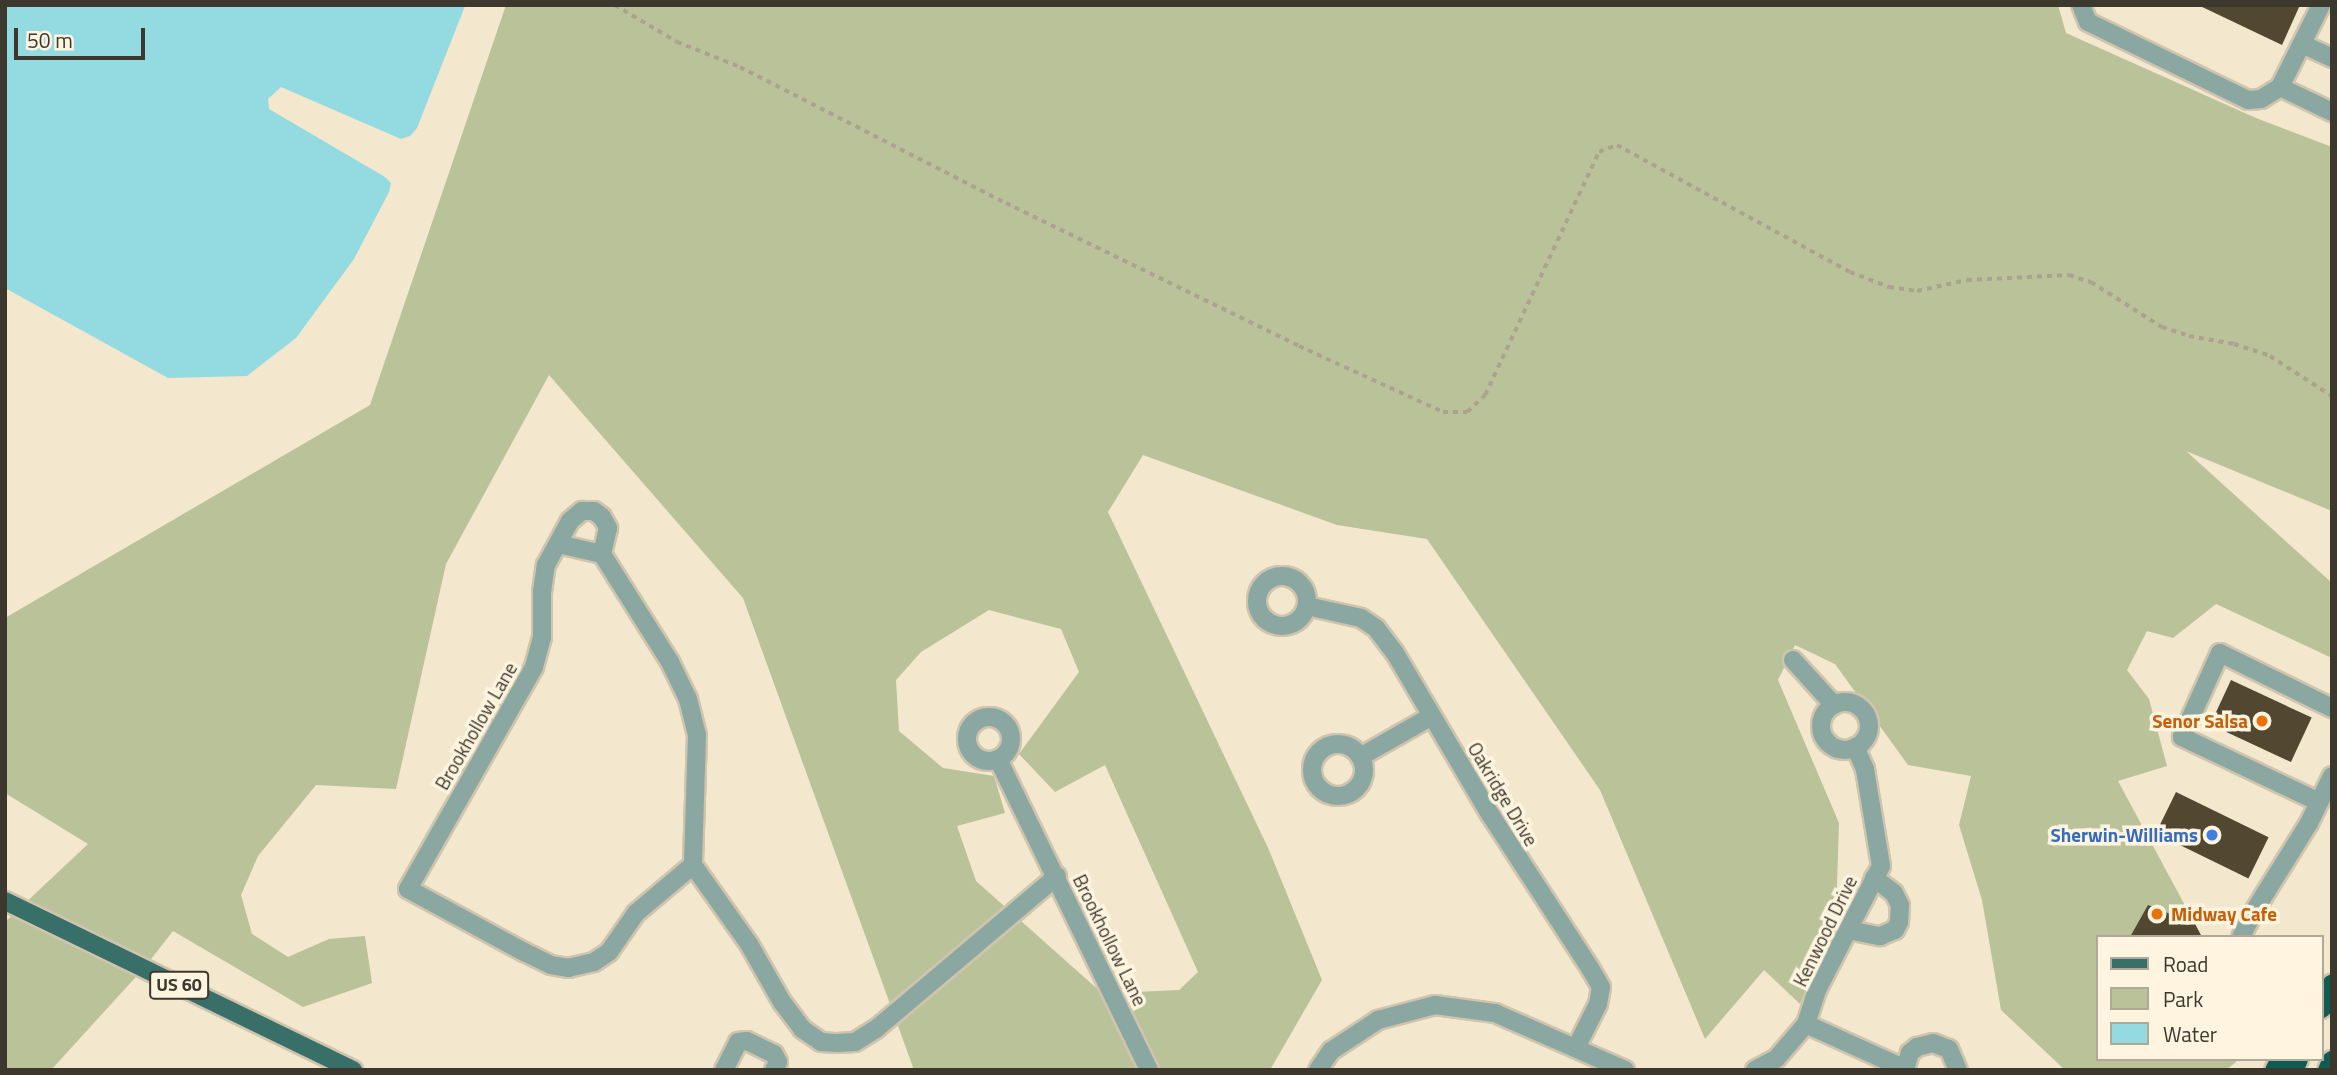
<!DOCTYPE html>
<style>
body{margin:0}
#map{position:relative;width:2337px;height:1075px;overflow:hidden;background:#f3e7cd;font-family:"Titillium Web",sans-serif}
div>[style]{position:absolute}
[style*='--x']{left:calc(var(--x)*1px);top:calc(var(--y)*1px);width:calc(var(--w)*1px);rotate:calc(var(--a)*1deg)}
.green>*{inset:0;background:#b9c298}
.water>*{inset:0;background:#93dbe1}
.building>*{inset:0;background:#524832;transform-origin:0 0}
.path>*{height:3.5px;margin-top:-1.75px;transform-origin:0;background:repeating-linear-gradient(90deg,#aca28f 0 5px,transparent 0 10px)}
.roads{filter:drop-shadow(2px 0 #cfc4ad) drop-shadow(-2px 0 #cfc4ad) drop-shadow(0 2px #cfc4ad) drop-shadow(0 -2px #cfc4ad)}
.minor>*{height:18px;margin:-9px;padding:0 9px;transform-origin:9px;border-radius:9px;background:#8aa7a2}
.minor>.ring{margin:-9px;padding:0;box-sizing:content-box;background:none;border:18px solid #8aa7a2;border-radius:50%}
.major>*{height:18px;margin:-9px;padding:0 9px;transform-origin:9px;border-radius:9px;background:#387069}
.highway>*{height:21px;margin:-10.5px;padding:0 10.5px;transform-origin:10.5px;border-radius:10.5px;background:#0e5c54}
.dots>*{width:19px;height:19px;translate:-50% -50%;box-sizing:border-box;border:4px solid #fef4df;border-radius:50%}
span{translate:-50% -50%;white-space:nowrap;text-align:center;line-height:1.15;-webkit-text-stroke:7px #fef4df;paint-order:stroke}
.shield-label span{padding:2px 5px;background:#fef4df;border:2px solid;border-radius:5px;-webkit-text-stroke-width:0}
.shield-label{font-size:18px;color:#3d382e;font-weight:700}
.food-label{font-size:19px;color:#c56008;font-weight:700}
.right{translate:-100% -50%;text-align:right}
.left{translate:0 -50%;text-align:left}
.street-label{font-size:19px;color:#3d382e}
.shop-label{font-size:19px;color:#366cbe;font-weight:700}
.frame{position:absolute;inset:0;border:7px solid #3d382e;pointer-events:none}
.legend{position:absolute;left:2096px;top:935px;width:228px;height:126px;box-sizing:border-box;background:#fef4df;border:2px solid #b1a998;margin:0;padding:9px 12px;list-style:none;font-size:21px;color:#3d382e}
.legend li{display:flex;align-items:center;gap:14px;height:35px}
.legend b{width:35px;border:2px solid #b1a998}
.scale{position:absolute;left:14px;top:28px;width:131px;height:32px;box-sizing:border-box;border:4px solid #3d382e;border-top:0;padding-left:9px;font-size:21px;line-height:24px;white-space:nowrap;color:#3d382e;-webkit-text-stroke:5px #fef4df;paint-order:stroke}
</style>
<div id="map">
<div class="green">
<div style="clip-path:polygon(506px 5px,2058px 5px,2066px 33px,2256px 118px,2332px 147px,2332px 511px,2186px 451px,2332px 583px,2332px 658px,2216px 604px,2173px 638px,2147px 631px,2127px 670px,2149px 699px,2167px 766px,2118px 781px,2202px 937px,2097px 937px,2097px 1059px,2236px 1059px,2236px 1062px,2226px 1070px,2065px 1070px,2001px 1010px,1982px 900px,1959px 825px,1971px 776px,1908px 765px,1835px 664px,1795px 645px,1778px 680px,1839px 823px,1836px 916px,1800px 1004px,1764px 970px,1705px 1039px,1600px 790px,1427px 539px,1337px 525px,1143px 455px,1108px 512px,1269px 850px,1322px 980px,1270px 1070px,1139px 1070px,1149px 1050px,1113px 993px,1179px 990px,1198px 972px,1105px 765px,1055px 792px,1019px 754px,1079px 672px,1061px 629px,989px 610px,921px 652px,896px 680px,899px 731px,943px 768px,994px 776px,1005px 813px,957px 826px,976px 881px,1121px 1010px,1139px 1062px,1135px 1070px,914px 1070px,743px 598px,549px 375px,446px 564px,396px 789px,316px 785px,258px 856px,241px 895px,252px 934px,288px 957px,329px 939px,365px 936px,372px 983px,303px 1007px,173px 931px,144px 968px,51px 1070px,5px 1070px,5px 922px,88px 844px,5px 793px,5px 618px,370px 405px)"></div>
</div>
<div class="water">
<div style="clip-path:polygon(5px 5px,465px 5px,465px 6px,417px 128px,410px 136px,401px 139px,281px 87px,268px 99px,269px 109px,385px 177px,391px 183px,389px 192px,354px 259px,296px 338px,247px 376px,168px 378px,5px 288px)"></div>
</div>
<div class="building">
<div style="clip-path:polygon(2198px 5px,2300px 5px,2282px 45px)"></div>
<div style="left:2231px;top:680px;width:89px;height:49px;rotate:25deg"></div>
<div style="left:2176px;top:792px;width:103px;height:46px;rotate:26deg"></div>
<div style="clip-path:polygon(2148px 905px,2195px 924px,2202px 937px,2130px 937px)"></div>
</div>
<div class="path">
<div style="--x:615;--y:5;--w:72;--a:30.8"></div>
<div style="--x:677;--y:42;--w:68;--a:21.6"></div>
<div style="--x:740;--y:67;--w:299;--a:27.1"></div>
<div style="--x:1006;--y:203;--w:326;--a:26"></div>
<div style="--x:1299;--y:346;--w:158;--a:24.6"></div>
<div style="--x:1443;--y:412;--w:24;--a:0"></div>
<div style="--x:1467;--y:412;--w:25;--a:-43"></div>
<div style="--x:1485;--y:395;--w:268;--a:-64.9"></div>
<div style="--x:1599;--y:152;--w:19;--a:-21"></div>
<div style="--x:1617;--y:145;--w:265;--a:28.6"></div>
<div style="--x:1850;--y:272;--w:42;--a:21"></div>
<div style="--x:1889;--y:287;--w:28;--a:8"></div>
<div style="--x:1917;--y:291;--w:51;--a:-12.4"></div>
<div style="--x:1967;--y:280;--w:102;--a:-2.8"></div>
<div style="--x:2069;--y:275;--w:23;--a:18"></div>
<div style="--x:2091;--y:282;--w:84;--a:32.4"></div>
<div style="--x:2162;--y:327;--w:28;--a:18"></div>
<div style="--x:2189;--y:336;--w:46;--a:10.1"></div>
<div style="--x:2234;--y:344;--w:38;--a:18"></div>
<div style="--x:2270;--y:356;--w:74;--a:32.8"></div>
</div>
<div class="roads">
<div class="minor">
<div style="--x:2081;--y:5;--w:18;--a:68"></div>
<div style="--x:2088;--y:22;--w:178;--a:26"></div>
<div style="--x:2248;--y:100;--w:13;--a:-4"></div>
<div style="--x:2261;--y:99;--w:22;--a:-32"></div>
<div style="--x:2280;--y:87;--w:92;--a:-63.4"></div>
<div style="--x:2302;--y:44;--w:33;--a:25"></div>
<div style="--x:2280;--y:87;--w:58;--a:25.7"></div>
<div style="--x:582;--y:511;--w:12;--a:0"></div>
<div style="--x:594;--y:511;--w:10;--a:37"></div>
<div style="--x:602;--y:517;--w:13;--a:61"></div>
<div style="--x:608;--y:528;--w:27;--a:103"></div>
<div style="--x:602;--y:554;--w:128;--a:57.8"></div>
<div style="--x:670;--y:662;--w:41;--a:64.1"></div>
<div style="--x:688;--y:699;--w:37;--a:76"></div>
<div style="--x:697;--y:735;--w:130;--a:91.8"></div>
<div style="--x:693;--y:865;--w:75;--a:139.9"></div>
<div style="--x:636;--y:913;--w:47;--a:124.7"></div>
<div style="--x:609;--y:952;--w:18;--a:146"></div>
<div style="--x:594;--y:962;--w:26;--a:167"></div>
<div style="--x:569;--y:968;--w:18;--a:-171"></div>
<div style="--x:551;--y:965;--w:30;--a:-154"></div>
<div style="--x:524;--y:952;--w:132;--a:-151.5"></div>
<div style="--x:408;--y:889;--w:255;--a:-60.4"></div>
<div style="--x:534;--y:667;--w:31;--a:-75"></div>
<div style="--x:542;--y:637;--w:45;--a:-90"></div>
<div style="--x:542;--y:592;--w:27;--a:-82"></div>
<div style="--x:546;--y:565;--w:50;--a:-61.4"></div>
<div style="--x:570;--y:521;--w:16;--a:-40"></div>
<div style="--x:558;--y:544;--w:45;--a:12.8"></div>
<div class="ring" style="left:1257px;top:576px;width:32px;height:32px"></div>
<div style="--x:1307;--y:606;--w:55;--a:12.5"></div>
<div style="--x:1361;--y:618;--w:18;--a:34"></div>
<div style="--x:1376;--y:628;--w:31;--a:53"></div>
<div style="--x:1395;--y:653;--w:187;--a:59.5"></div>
<div style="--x:1490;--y:814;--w:184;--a:57"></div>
<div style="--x:1590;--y:968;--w:22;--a:60"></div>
<div style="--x:1601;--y:987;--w:17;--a:100"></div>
<div style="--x:1598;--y:1004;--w:49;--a:116.6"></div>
<div style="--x:1793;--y:660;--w:61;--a:47.7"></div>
<div class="ring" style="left:1821px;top:702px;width:30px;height:30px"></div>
<div class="ring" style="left:967px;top:717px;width:26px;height:26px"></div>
<div class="ring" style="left:1312px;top:744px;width:34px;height:34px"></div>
<div style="--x:1360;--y:757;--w:81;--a:-29.7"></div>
<div style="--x:998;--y:759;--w:346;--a:64.1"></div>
<div style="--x:2319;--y:802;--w:152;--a:-154.6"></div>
<div style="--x:2182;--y:737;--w:92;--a:-65.7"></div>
<div style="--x:2220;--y:653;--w:125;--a:26.2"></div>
<div style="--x:693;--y:865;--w:97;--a:54.7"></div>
<div style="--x:749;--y:944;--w:67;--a:60.4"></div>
<div style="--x:782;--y:1002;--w:34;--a:53"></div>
<div style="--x:802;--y:1029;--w:23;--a:34"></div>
<div style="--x:821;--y:1042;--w:16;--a:4"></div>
<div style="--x:837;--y:1043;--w:18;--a:-3"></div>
<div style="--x:855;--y:1042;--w:25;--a:-32"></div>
<div style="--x:876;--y:1029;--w:237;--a:-40.2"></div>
<div style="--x:1848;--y:930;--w:33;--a:11"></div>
<div style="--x:1880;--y:936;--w:16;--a:-22"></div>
<div style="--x:1895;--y:930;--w:9;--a:-63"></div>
<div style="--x:1899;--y:922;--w:17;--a:-87"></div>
<div style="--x:1900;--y:905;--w:13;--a:-117"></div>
<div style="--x:1894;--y:893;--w:25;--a:-143"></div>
<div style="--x:2241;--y:937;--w:27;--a:-63"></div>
<div style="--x:2253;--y:913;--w:106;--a:-58.1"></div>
<div style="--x:2309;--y:823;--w:52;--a:-63.9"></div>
<div style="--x:1806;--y:1024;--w:109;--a:24.4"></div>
<div style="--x:724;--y:1070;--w:31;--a:-63"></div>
<div style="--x:738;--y:1042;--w:9;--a:-6"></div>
<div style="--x:747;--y:1041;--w:30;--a:26"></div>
<div style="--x:774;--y:1054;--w:9;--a:63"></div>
<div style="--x:778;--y:1062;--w:9;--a:117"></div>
<div style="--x:1318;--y:1070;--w:23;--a:-56"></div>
<div style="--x:1331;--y:1051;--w:56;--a:-33.4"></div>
<div style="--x:1378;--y:1020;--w:59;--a:-14.7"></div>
<div style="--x:1435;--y:1005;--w:61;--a:7.6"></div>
<div style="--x:1495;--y:1013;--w:142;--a:23.7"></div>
<div style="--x:1755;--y:1070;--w:24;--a:-28"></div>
<div style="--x:1776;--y:1059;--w:46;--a:-49.4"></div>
<div style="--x:1806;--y:1024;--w:38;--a:-72"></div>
<div style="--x:1818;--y:988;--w:137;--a:-62.7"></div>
<div style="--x:1881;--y:866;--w:98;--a:-99.4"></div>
<div style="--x:1865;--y:769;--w:24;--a:-114"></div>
<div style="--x:1905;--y:1070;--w:18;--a:-74"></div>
<div style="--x:1910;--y:1053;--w:9;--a:-41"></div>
<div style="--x:1917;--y:1047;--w:16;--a:-14"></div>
<div style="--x:1933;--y:1043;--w:17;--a:21"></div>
<div style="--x:1949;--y:1049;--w:23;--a:67"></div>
</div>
<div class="major">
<div style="--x:5;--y:901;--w:387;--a:25.9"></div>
</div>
<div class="highway">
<div style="--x:2321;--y:1007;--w:25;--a:-64"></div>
<div style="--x:2275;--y:1070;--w:13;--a:-61"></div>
<div style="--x:2292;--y:1070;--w:12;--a:-66"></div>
<div style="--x:2328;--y:1070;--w:10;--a:-66"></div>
</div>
</div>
<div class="dots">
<div style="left:2262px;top:721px;background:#e8710a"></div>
<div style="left:2212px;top:835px;background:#3f7fe0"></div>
<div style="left:2157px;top:914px;background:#e8710a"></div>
</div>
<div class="shield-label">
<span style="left:179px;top:985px">US 60</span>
</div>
<div class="food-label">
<span class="right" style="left:2248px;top:721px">Senor Salsa</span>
<span class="left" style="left:2171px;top:914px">Midway Cafe</span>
</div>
<div class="street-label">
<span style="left:476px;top:726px;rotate:-60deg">Brookhollow Lane</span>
<span style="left:1503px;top:794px;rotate:59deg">Oakridge Drive</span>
<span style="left:1825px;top:931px;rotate:-64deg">Kenwood Drive</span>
<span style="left:1110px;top:940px;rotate:64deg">Brookhollow Lane</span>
</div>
<div class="shop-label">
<span class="right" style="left:2198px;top:835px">Sherwin-Williams</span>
</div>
<div class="frame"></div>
<ul class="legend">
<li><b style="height:9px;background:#387069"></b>Road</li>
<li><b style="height:19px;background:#b9c298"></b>Park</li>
<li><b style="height:19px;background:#93dbe1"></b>Water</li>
</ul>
<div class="scale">50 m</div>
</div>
